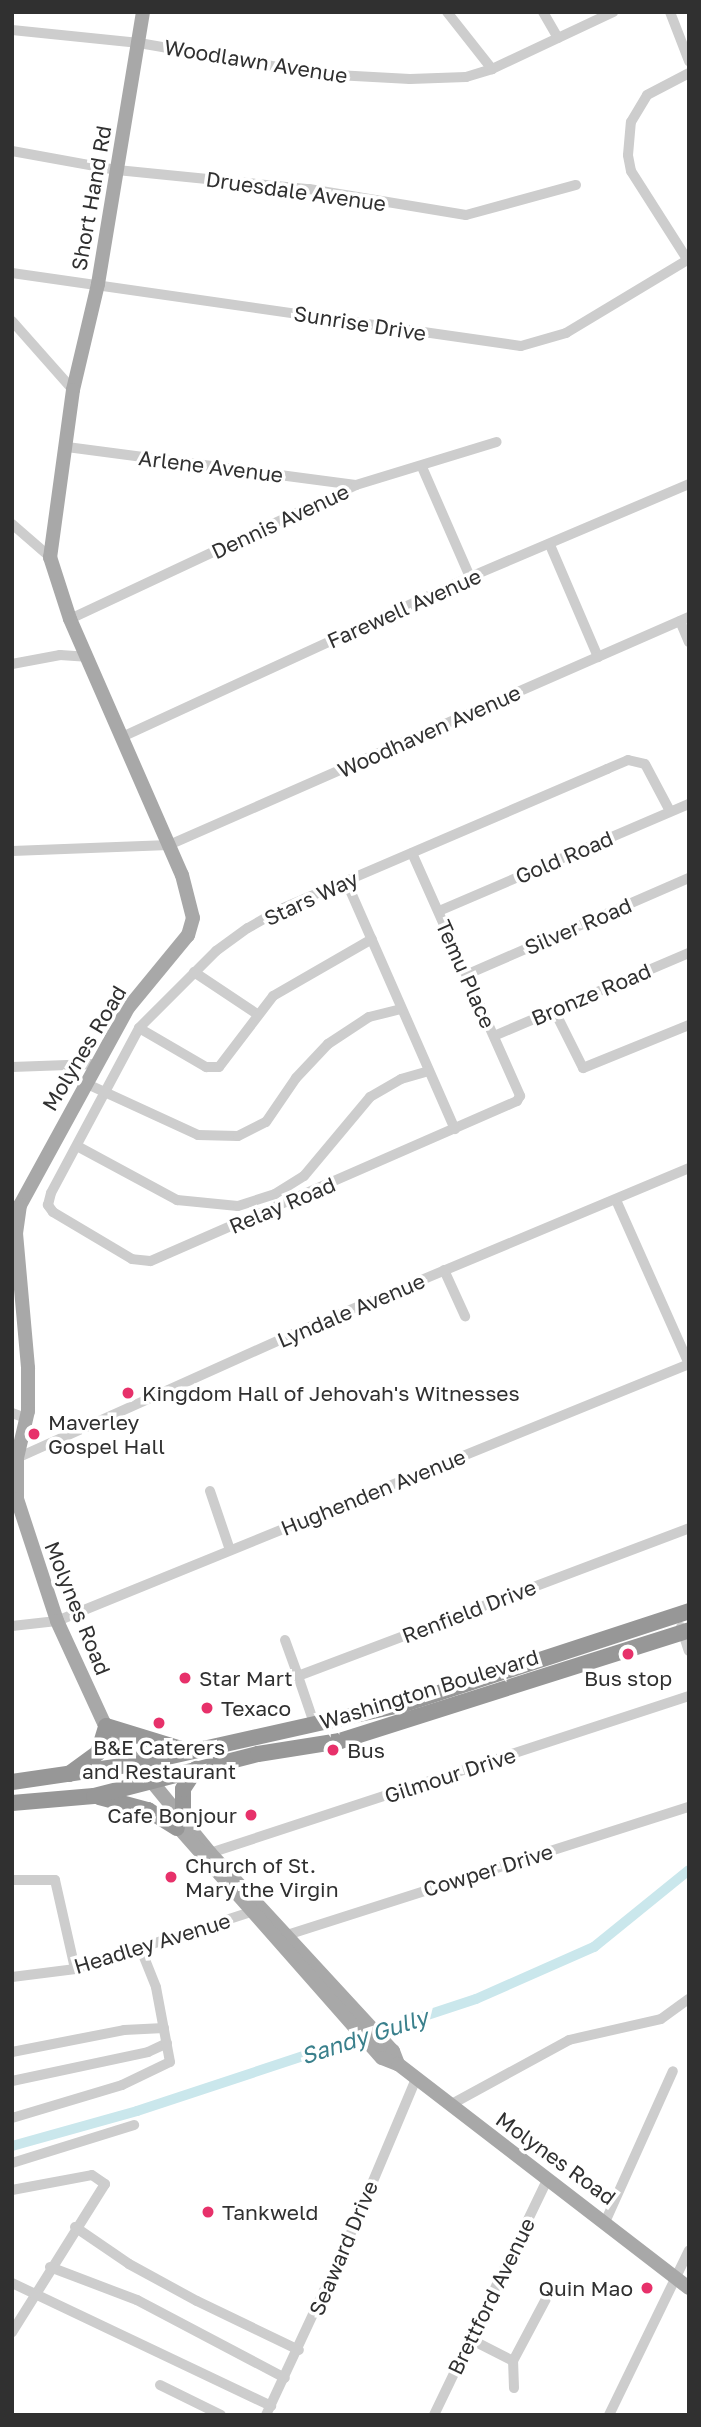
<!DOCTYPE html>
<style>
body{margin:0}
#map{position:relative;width:701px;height:2427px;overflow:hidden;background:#fff;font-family:"Golos Text",sans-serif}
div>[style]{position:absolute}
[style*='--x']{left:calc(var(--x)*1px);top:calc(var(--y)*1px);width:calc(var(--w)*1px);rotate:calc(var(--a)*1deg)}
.canal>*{height:10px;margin:-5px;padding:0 5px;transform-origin:5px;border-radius:5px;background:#cae7ec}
.minor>*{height:10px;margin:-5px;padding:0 5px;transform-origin:5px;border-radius:5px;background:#cdcdcd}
.major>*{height:14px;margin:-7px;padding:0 7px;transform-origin:7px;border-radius:7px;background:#a8a8a8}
.highway>*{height:16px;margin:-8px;padding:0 8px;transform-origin:8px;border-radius:8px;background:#979797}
.dots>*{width:19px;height:19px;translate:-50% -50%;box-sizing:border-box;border:4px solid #fff;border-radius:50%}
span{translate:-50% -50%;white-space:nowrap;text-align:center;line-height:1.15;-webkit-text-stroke:7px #fff;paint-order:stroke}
.street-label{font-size:21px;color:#303030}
.poi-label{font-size:21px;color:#303030}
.left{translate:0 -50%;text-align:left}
.right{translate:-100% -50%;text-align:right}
.water-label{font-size:23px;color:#3a808c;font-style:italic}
.frame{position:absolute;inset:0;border:14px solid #303030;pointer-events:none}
</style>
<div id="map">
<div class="canal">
<div style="--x:12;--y:2146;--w:130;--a:-15.6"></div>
<div style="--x:137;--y:2111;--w:357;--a:-18.3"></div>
<div style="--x:476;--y:1999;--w:129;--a:-23.8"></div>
<div style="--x:594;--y:1947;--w:122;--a:-39"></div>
</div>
<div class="minor">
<div style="--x:447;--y:12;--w:73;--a:51.7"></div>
<div style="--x:543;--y:12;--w:30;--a:60"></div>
<div style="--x:670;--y:12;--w:53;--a:68.8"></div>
<div style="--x:12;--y:30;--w:128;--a:5.8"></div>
<div style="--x:139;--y:43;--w:182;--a:9.8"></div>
<div style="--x:318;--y:74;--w:92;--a:3.1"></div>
<div style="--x:410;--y:79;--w:56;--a:-2"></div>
<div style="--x:466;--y:77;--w:27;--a:-17"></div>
<div style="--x:492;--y:69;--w:134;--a:-25.2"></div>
<div style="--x:12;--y:151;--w:107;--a:10.3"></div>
<div style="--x:117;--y:170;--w:193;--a:5.7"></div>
<div style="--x:309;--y:189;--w:159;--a:9.4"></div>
<div style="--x:466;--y:215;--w:114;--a:-15.3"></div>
<div style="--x:687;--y:259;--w:104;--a:-122.5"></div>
<div style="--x:631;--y:171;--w:16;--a:-101"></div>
<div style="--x:628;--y:155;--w:33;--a:-85"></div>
<div style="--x:631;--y:122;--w:31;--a:-59"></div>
<div style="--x:647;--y:95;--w:47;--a:-27.6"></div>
<div style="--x:12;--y:273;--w:514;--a:8.16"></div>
<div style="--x:521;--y:346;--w:47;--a:-16.1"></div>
<div style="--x:566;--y:333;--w:144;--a:-31"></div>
<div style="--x:12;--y:321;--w:92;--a:48.5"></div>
<div style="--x:67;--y:447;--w:291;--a:7.5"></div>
<div style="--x:422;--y:467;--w:120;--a:66.4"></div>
<div style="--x:12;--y:524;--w:50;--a:41"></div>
<div style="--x:550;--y:545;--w:122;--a:66.8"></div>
<div style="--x:70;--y:619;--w:316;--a:-25.1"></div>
<div style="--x:356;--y:485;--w:147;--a:-17"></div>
<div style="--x:680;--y:621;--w:23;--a:67"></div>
<div style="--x:12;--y:664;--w:49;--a:-10.6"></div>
<div style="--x:60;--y:655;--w:26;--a:4"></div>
<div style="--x:122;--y:737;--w:383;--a:-24.7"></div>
<div style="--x:470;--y:577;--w:238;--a:-23"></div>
<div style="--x:12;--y:851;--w:157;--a:-2.2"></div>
<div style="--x:169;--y:845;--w:568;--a:-23.68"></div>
<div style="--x:412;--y:853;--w:266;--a:66"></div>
<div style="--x:520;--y:1096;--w:6;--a:121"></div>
<div style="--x:517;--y:1101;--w:400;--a:156.4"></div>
<div style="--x:150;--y:1261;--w:18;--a:-174"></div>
<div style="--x:132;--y:1259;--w:92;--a:-149.3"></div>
<div style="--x:53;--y:1212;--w:9;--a:-126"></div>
<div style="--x:48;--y:1205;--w:12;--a:-76"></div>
<div style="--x:51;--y:1193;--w:187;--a:-61.9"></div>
<div style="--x:139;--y:1028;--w:109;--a:-45"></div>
<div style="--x:216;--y:951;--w:39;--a:-36"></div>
<div style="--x:248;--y:928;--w:40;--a:-29.7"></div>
<div style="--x:283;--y:908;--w:353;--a:-23.2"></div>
<div style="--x:607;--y:769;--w:23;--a:-23"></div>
<div style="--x:628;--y:760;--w:17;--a:13"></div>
<div style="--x:645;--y:764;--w:53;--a:62"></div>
<div style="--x:346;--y:881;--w:271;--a:66.3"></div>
<div style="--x:439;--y:911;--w:272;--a:-23.2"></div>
<div style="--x:194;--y:972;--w:76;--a:33.7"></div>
<div style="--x:468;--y:974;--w:241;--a:-23.5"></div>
<div style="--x:554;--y:1010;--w:65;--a:63.4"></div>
<div style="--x:583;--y:1068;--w:114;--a:-22.1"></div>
<div style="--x:139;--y:1028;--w:78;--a:30.2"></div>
<div style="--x:206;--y:1067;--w:13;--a:0"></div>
<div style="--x:219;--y:1067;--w:89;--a:-52.7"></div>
<div style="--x:273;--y:996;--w:114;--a:-29.9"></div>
<div style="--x:494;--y:1036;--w:212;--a:-23.1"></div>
<div style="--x:12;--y:1067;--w:83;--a:-2.1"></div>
<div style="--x:85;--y:1083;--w:124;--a:24.7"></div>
<div style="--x:198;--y:1135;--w:40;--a:1.4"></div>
<div style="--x:238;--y:1136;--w:31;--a:-27"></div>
<div style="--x:266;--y:1122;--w:53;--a:-55.7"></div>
<div style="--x:296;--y:1078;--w:47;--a:-46.7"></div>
<div style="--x:328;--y:1044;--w:49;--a:-33.4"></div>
<div style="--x:369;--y:1017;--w:33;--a:-14"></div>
<div style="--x:77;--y:1146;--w:114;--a:28.4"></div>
<div style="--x:177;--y:1200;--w:61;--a:5.6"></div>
<div style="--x:238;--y:1206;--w:39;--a:-18"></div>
<div style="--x:275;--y:1194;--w:34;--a:-32"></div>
<div style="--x:304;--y:1176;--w:103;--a:-50.1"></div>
<div style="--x:370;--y:1097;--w:36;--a:-30"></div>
<div style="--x:401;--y:1079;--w:29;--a:-16"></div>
<div style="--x:616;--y:1200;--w:180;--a:66"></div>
<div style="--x:444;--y:1270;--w:51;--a:65.5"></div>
<div style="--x:12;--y:1413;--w:15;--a:20"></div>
<div style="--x:17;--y:1458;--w:312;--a:-24.2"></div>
<div style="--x:302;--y:1330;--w:420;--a:-22.7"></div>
<div style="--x:210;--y:1491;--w:62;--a:71.3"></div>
<div style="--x:12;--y:1626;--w:45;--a:-6.3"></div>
<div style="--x:57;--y:1621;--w:682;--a:-22.13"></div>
<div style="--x:681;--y:1627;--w:25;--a:72"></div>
<div style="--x:285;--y:1640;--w:38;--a:70"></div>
<div style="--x:315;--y:1726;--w:53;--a:-108.8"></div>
<div style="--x:298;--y:1676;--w:418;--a:-20.7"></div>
<div style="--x:210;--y:1853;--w:504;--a:-18.15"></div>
<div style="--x:12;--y:1880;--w:43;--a:0"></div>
<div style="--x:55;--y:1880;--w:91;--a:77.3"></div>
<div style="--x:287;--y:1935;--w:422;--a:-17.7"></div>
<div style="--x:12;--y:1977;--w:64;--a:-7.2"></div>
<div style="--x:75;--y:1969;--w:184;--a:-18"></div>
<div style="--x:12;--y:2052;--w:114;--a:-11.1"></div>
<div style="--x:124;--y:2030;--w:40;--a:-2.9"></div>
<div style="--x:12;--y:2081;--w:139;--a:-12"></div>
<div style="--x:148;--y:2052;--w:21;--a:-25"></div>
<div style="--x:450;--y:2105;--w:136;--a:-28.6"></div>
<div style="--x:569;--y:2040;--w:94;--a:-12.9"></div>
<div style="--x:661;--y:2019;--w:34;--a:-36"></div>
<div style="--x:12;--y:2118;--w:115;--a:-16.7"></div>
<div style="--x:122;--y:2085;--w:53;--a:-25.6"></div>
<div style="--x:170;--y:2062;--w:76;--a:-100.6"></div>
<div style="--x:156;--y:1987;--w:43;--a:-111.8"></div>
<div style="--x:12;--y:2163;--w:128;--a:-17.3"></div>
<div style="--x:12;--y:2190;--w:81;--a:-10.6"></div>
<div style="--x:92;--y:2175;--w:16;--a:35"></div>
<div style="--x:105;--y:2184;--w:175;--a:122.1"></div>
<div style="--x:606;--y:2220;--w:163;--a:-65.8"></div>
<div style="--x:75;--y:2227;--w:65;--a:34.4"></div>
<div style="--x:129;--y:2264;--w:77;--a:28.6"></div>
<div style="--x:197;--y:2301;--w:113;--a:25.7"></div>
<div style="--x:50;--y:2267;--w:93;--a:20.8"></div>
<div style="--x:137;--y:2300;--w:167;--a:27.8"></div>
<div style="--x:12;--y:2283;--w:287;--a:25.4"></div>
<div style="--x:470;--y:2339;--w:48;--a:27.1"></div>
<div style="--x:160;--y:2385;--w:68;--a:26.2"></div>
<div style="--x:514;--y:2388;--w:27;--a:-92"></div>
<div style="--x:513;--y:2361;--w:70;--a:-62"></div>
<div style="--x:266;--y:2415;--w:211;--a:-65"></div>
<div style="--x:355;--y:2224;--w:157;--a:-67.2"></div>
<div style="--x:434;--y:2415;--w:263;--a:-64.3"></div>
<div style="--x:609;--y:2415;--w:183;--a:-64.1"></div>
</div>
<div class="major">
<div style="--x:143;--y:12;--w:276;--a:99.4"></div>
<div style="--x:98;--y:284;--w:109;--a:103.3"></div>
<div style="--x:73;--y:390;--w:169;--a:97.8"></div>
<div style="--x:50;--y:557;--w:65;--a:72.1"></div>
<div style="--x:70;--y:619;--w:279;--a:66.4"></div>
<div style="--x:182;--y:875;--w:44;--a:75.7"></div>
<div style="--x:193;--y:918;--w:18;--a:106"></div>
<div style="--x:188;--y:935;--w:94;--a:129.4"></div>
<div style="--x:128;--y:1008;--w:225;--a:118.7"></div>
<div style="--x:20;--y:1205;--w:28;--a:98"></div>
<div style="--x:16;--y:1233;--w:136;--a:84.9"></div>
<div style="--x:28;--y:1368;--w:43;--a:90"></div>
<div style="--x:28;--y:1411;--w:48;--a:103.2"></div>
<div style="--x:17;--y:1458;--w:41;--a:90"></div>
<div style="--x:17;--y:1499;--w:128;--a:71.8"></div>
<div style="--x:57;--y:1621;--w:112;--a:65.3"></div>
<div style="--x:104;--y:1723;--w:168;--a:50.8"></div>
<div style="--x:210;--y:1853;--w:270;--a:47.3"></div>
<div style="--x:393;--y:2051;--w:14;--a:69"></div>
<div style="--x:172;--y:1820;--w:317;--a:48.6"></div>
<div style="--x:382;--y:2058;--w:17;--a:21"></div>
<div style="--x:398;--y:2064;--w:367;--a:37.6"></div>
</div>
<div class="highway">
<div style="--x:69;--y:1774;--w:36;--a:-36"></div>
<div style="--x:98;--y:1753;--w:28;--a:-73"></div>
<div style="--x:106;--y:1726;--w:86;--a:17"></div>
<div style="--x:12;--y:1782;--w:125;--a:-8.3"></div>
<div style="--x:136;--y:1764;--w:276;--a:-12.6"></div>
<div style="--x:405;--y:1704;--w:299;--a:-18.1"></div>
<div style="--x:99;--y:1797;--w:51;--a:14.9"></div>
<div style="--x:148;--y:1810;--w:34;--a:32"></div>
<div style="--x:12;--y:1803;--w:82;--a:-4.9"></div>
<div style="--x:94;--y:1796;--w:169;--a:-14.4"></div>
<div style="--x:258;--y:1754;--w:83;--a:-9"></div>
<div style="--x:340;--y:1741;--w:366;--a:-17.6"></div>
<div style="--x:183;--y:1818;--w:29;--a:-90"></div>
<div style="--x:183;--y:1789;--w:24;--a:-57"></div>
</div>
<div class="dots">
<div style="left:128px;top:1393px;background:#e7316a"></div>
<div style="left:34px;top:1434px;background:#e7316a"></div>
<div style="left:628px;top:1654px;background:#e7316a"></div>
<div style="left:185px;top:1678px;background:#e7316a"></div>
<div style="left:207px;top:1708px;background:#e7316a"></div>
<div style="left:159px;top:1723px;background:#e7316a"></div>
<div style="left:333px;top:1750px;background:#e7316a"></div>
<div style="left:251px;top:1815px;background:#e7316a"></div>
<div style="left:171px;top:1877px;background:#e7316a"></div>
<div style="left:208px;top:2212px;background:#e7316a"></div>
<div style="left:647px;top:2288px;background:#e7316a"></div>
</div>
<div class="street-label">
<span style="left:256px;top:61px;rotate:9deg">Woodlawn Avenue</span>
<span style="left:296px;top:191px;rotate:8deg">Druesdale Avenue</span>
<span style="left:91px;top:198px;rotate:-80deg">Short Hand Rd</span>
<span style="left:360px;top:323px;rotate:9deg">Sunrise Drive</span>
<span style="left:211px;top:466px;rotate:7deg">Arlene Avenue</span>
<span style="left:280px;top:521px;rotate:-25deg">Dennis Avenue</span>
<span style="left:404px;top:608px;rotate:-24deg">Farewell Avenue</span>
<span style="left:429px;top:731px;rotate:-24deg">Woodhaven Avenue</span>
<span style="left:564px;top:857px;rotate:-23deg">Gold Road</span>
<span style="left:311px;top:898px;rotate:-25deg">Stars Way</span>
<span style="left:578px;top:926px;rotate:-23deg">Silver Road</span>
<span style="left:466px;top:974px;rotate:66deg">Temu Place</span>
<span style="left:591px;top:994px;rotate:-23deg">Bronze Road</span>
<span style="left:84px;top:1048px;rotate:-59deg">Molynes Road</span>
<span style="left:282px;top:1205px;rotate:-23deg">Relay Road</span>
<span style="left:351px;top:1310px;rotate:-23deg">Lyndale Avenue</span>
<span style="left:373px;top:1492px;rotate:-22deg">Hughenden Avenue</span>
<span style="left:78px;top:1608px;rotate:68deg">Molynes Road</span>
<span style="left:469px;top:1611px;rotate:-21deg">Renfield Drive</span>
<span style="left:429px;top:1689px;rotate:-17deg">Washington Boulevard</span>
<span style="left:450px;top:1775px;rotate:-18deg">Gilmour Drive</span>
<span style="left:488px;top:1870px;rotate:-17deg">Cowper Drive</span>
<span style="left:152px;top:1943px;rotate:-17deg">Headley Avenue</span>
<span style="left:556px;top:2158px;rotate:36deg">Molynes Road</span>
<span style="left:343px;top:2248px;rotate:-67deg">Seaward Drive</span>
<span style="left:491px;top:2296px;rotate:-64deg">Brettford Avenue</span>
</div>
<div class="poi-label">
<span class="left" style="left:142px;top:1393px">Kingdom Hall of Jehovah's Witnesses</span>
<span class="left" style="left:48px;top:1434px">Maverley<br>Gospel Hall</span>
<span class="left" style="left:199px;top:1678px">Star Mart</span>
<span style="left:628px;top:1678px">Bus stop</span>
<span class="left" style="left:221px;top:1708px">Texaco</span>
<span style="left:159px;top:1759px">B&amp;E Caterers<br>and Restaurant</span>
<span class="left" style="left:347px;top:1750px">Bus</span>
<span class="right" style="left:237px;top:1815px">Cafe Bonjour</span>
<span class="left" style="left:185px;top:1877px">Church of St.<br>Mary the Virgin</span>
<span class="left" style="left:222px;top:2212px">Tankweld</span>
<span class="right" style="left:633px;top:2288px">Quin Mao</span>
</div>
<div class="water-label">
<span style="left:364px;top:2036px;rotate:-18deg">Sandy Gully</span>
</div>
<div class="frame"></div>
</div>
